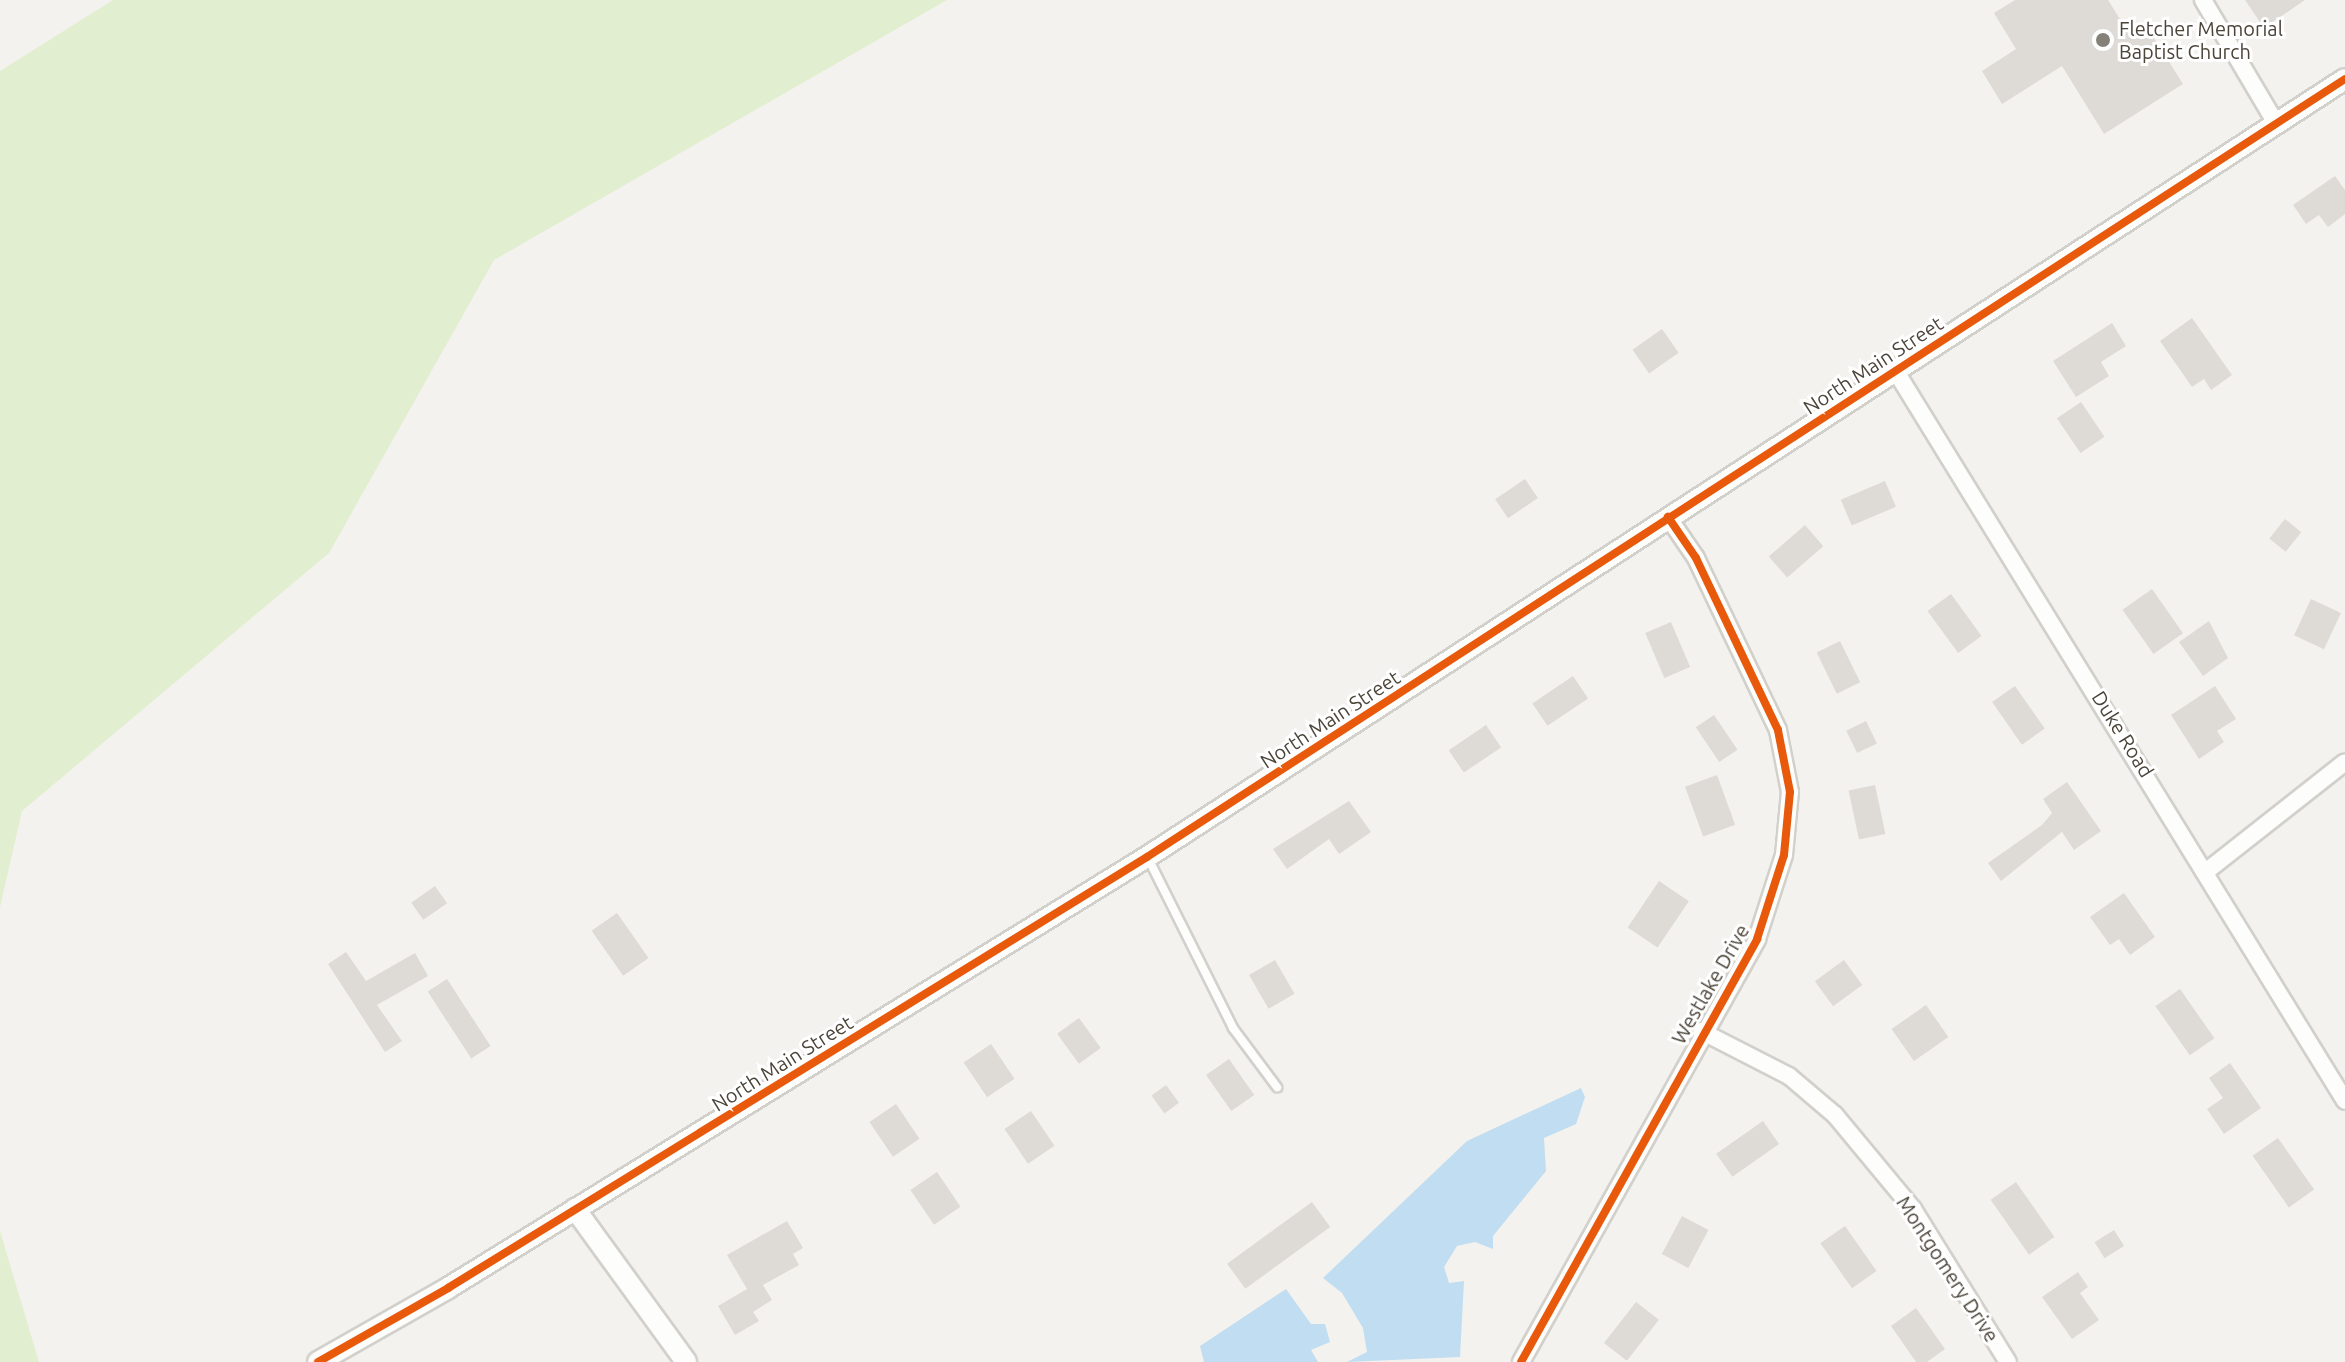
<!DOCTYPE html>
<style>
body{margin:0}
#map{position:relative;width:2345px;height:1362px;overflow:hidden;background:#f4f2ee;font-family:Ubuntu,sans-serif}
div>[style]{position:absolute}
[style*='--x']{left:calc(var(--x)*1px);top:calc(var(--y)*1px);width:calc(var(--w)*1px);rotate:calc(var(--a)*1deg)}
.green>*{inset:0;background:#e1eecf}
.water>*{inset:0;background:#c0ddf1}
.building>*{inset:0;background:#dedbd6;transform-origin:0 0}
.roads{filter:drop-shadow(2px 0 #d2d0cb) drop-shadow(-2px 0 #d2d0cb) drop-shadow(0 2px #d2d0cb) drop-shadow(0 -2px #d2d0cb)}
.service>*{height:8px;margin:-4px;padding:0 4px;transform-origin:4px;border-radius:4px;background:#fdfdfc}
.minor>*{height:16px;margin:-8px;padding:0 8px;transform-origin:8px;border-radius:8px;background:#fdfdfc}
.tertiary>*{height:20px;margin:-10px;padding:0 10px;transform-origin:10px;border-radius:10px;background:#fdfdfc}
.cycleway>*{height:8px;margin:-4px;padding:0 4px;transform-origin:4px;border-radius:4px;background:#e8590c}
.dots>*{width:22px;height:22px;translate:-50% -50%;box-sizing:border-box;border:4px solid #fff;border-radius:50%}
span{translate:-50% -50%;white-space:nowrap;text-align:center;line-height:1.15;-webkit-text-stroke:6px #fff;paint-order:stroke}
.poi-label{font-size:20px;color:#4b4439}
.left{translate:0 -50%;text-align:left}
.street-label{font-size:20px;color:#4b4439}
</style>
<div id="map">
<div class="green">
<div style="clip-path:polygon(113px 0,947px 0,494px 260px,329px 553px,22px 811px,0 907px,0 71px)"></div>
<div style="clip-path:polygon(0 1231px,39px 1362px,0 1362px)"></div>
</div>
<div class="water">
<div style="clip-path:polygon(1581px 1088px,1585px 1097px,1576px 1124px,1544px 1138px,1546px 1171px,1493px 1236px,1493px 1249px,1475px 1242px,1457px 1246px,1444px 1267px,1449px 1283px,1464px 1281px,1460px 1357px,1347px 1362px,1367px 1352px,1363px 1328px,1342px 1293px,1323px 1278px,1467px 1141px)"></div>
<div style="clip-path:polygon(1286px 1289px,1311px 1324px,1325px 1324px,1330px 1342px,1311px 1350px,1318px 1362px,1204px 1362px,1200px 1346px)"></div>
</div>
<div class="building">
<div style="clip-path:polygon(2015px 0,2108px 0,2130px 35px,2146px 25px,2183px 84px,2104px 134px,2062px 66px,2002px 104px,1982px 71px,2016px 49px,1994px 13px)"></div>
<div style="clip-path:polygon(2245px 0,2305px 0,2264px 28px)"></div>
<div style="clip-path:polygon(2335px 176px,2345px 190px,2345px 214px,2328px 227px,2319px 215px,2306px 224px,2293px 205px)"></div>
<div style="clip-path:polygon(2192px 318px,2232px 375px,2211px 390px,2204px 379px,2192px 387px,2160px 341px)"></div>
<div style="clip-path:polygon(2112px 323px,2126px 346px,2101px 362px,2109px 376px,2076px 397px,2053px 361px)"></div>
<div style="left:1662px;top:329px;width:29px;height:36px;rotate:55deg"></div>
<div style="left:2081px;top:402px;width:42px;height:29px;rotate:56deg"></div>
<div style="left:1525px;top:479px;width:23px;height:36px;rotate:56deg"></div>
<div style="left:1885px;top:481px;width:28px;height:48px;rotate:67deg"></div>
<div style="left:2285px;top:519px;width:21px;height:25px;rotate:39deg"></div>
<div style="left:1805px;top:525px;width:28px;height:48px;rotate:49deg"></div>
<div style="left:2152px;top:589px;width:54px;height:36px;rotate:55deg"></div>
<div style="left:1951px;top:594px;width:52px;height:29px;rotate:54deg"></div>
<div style="left:2311px;top:599px;width:33px;height:40px;rotate:25deg"></div>
<div style="clip-path:polygon(2209px 621px,2228px 658px,2203px 676px,2179px 642px)"></div>
<div style="left:1671px;top:622px;width:49px;height:28px;rotate:67deg"></div>
<div style="left:1840px;top:641px;width:46px;height:26px;rotate:64deg"></div>
<div style="left:1573px;top:676px;width:27px;height:49px;rotate:56deg"></div>
<div style="left:2015px;top:686px;width:52px;height:28px;rotate:55deg"></div>
<div style="clip-path:polygon(2215px 686px,2236px 719px,2217px 731px,2224px 742px,2199px 759px,2171px 715px)"></div>
<div style="left:1714px;top:715px;width:42px;height:22px;rotate:56deg"></div>
<div style="left:1866px;top:721px;width:25px;height:22px;rotate:64deg"></div>
<div style="left:1486px;top:725px;width:27px;height:45px;rotate:56deg"></div>
<div style="left:1717px;top:775px;width:53px;height:34px;rotate:70deg"></div>
<div style="clip-path:polygon(2067px 782px,2101px 831px,2074px 850px,2062px 832px,2001px 881px,1988px 863px,2042px 825px,2052px 813px,2043px 799px)"></div>
<div style="left:1875px;top:785px;width:50px;height:27px;rotate:78deg"></div>
<div style="clip-path:polygon(1349px 801px,1371px 832px,1339px 854px,1329px 839px,1287px 869px,1273px 849px)"></div>
<div style="left:1659px;top:881px;width:36px;height:56px;rotate:34deg"></div>
<div style="left:435px;top:886px;width:21px;height:29px;rotate:55deg"></div>
<div style="clip-path:polygon(2124px 893px,2155px 937px,2130px 955px,2119px 939px,2110px 945px,2090px 917px)"></div>
<div style="left:617px;top:913px;width:55px;height:31px;rotate:55deg"></div>
<div style="clip-path:polygon(346px 952px,366px 981px,415px 953px,428px 976px,377px 1005px,402px 1041px,385px 1052px,328px 964px)"></div>
<div style="left:1275px;top:960px;width:39px;height:30px;rotate:60deg"></div>
<div style="left:1844px;top:960px;width:31px;height:36px;rotate:54deg"></div>
<div style="left:447px;top:979px;width:80px;height:23px;rotate:57deg"></div>
<div style="left:2180px;top:989px;width:60px;height:30px;rotate:55deg"></div>
<div style="left:1926px;top:1005px;width:39px;height:42px;rotate:55deg"></div>
<div style="left:1079px;top:1018px;width:37px;height:27px;rotate:54deg"></div>
<div style="left:991px;top:1044px;width:42px;height:33px;rotate:56deg"></div>
<div style="left:1229px;top:1059px;width:44px;height:28px;rotate:55deg"></div>
<div style="clip-path:polygon(2230px 1063px,2261px 1108px,2224px 1134px,2207px 1109px,2223px 1098px,2209px 1078px)"></div>
<div style="left:1166px;top:1085px;width:22px;height:18px;rotate:54deg"></div>
<div style="left:896px;top:1104px;width:42px;height:32px;rotate:56deg"></div>
<div style="left:1031px;top:1111px;width:42px;height:32px;rotate:56deg"></div>
<div style="left:1763px;top:1121px;width:28px;height:57px;rotate:55deg"></div>
<div style="left:2278px;top:1138px;width:63px;height:31px;rotate:55deg"></div>
<div style="left:937px;top:1172px;width:42px;height:32px;rotate:56deg"></div>
<div style="left:2016px;top:1182px;width:67px;height:31px;rotate:55deg"></div>
<div style="left:1312px;top:1202px;width:31px;height:105px;rotate:54deg"></div>
<div style="left:1682px;top:1216px;width:30px;height:43px;rotate:28deg"></div>
<div style="clip-path:polygon(787px 1221px,803px 1248px,793px 1254px,799px 1265px,763px 1285px,772px 1300px,753px 1312px,759px 1321px,735px 1335px,718px 1306px,747px 1289px,727px 1255px)"></div>
<div style="left:1845px;top:1226px;width:55px;height:30px;rotate:55deg"></div>
<div style="left:2114px;top:1230px;width:19px;height:23px;rotate:58deg"></div>
<div style="clip-path:polygon(2078px 1272px,2088px 1287px,2080px 1293px,2099px 1320px,2072px 1339px,2042px 1297px)"></div>
<div style="left:1636px;top:1302px;width:29px;height:52px;rotate:38deg"></div>
<div style="clip-path:polygon(1916px 1308px,1945px 1349px,1927px 1362px,1916px 1362px,1891px 1326px)"></div>
</div>
<div class="roads">
<div class="service">
<div style="--x:1148;--y:858;--w:190;--a:63.4"></div>
<div style="--x:1233;--y:1028;--w:74;--a:53.3"></div>
</div>
<div class="minor">
<div style="--x:2203;--y:0;--w:145;--a:59.4"></div>
<div style="--x:1895;--y:370;--w:858;--a:58.38"></div>
<div style="--x:2208;--y:870;--w:174;--a:-38.2"></div>
<div style="--x:1701;--y:1031;--w:99;--a:27.1"></div>
<div style="--x:1789;--y:1076;--w:60;--a:40.3"></div>
<div style="--x:1835;--y:1115;--w:122;--a:50.3"></div>
<div style="--x:1913;--y:1209;--w:180;--a:58.2"></div>
<div style="--x:1521;--y:1362;--w:484;--a:-60.8"></div>
<div style="--x:1757;--y:939;--w:88;--a:-72.2"></div>
<div style="--x:1784;--y:855;--w:63;--a:-84.6"></div>
<div style="--x:1790;--y:792;--w:63;--a:-101"></div>
<div style="--x:1778;--y:730;--w:191;--a:-115.5"></div>
<div style="--x:1696;--y:558;--w:50;--a:-124.3"></div>
</div>
<div class="tertiary">
<div style="--x:575;--y:1209;--w:189;--a:54"></div>
<div style="--x:318;--y:1362;--w:150;--a:-29.6"></div>
<div style="--x:448;--y:1288;--w:821;--a:-31.66"></div>
<div style="--x:1147;--y:857;--w:1428;--a:-33"></div>
</div>
</div>
<div class="cycleway">
<div style="--x:318;--y:1362;--w:150;--a:-29.6"></div>
<div style="--x:448;--y:1288;--w:821;--a:-31.66"></div>
<div style="--x:1147;--y:857;--w:1428;--a:-33"></div>
<div style="--x:1521;--y:1362;--w:484;--a:-60.8"></div>
<div style="--x:1757;--y:939;--w:88;--a:-72.2"></div>
<div style="--x:1784;--y:855;--w:63;--a:-84.6"></div>
<div style="--x:1790;--y:792;--w:63;--a:-101"></div>
<div style="--x:1778;--y:730;--w:191;--a:-115.5"></div>
<div style="--x:1696;--y:558;--w:50;--a:-124.3"></div>
</div>
<div class="dots">
<div style="left:2103px;top:40px;background:#868178"></div>
</div>
<div class="poi-label">
<span class="left" style="left:2119px;top:40px">Fletcher Memorial<br>Baptist Church</span>
</div>
<div class="street-label">
<span style="left:1873px;top:365px;rotate:-33deg">North Main Street</span>
<span style="left:1330px;top:719px;rotate:-33deg">North Main Street</span>
<span style="left:2123px;top:734px;rotate:58deg">Duke Road</span>
<span style="left:1710px;top:984px;rotate:-60deg">Westlake Drive</span>
<span style="left:782px;top:1063px;rotate:-32deg">North Main Street</span>
<span style="left:1948px;top:1269px;rotate:57deg">Montgomery Drive</span>
</div>
</div>
